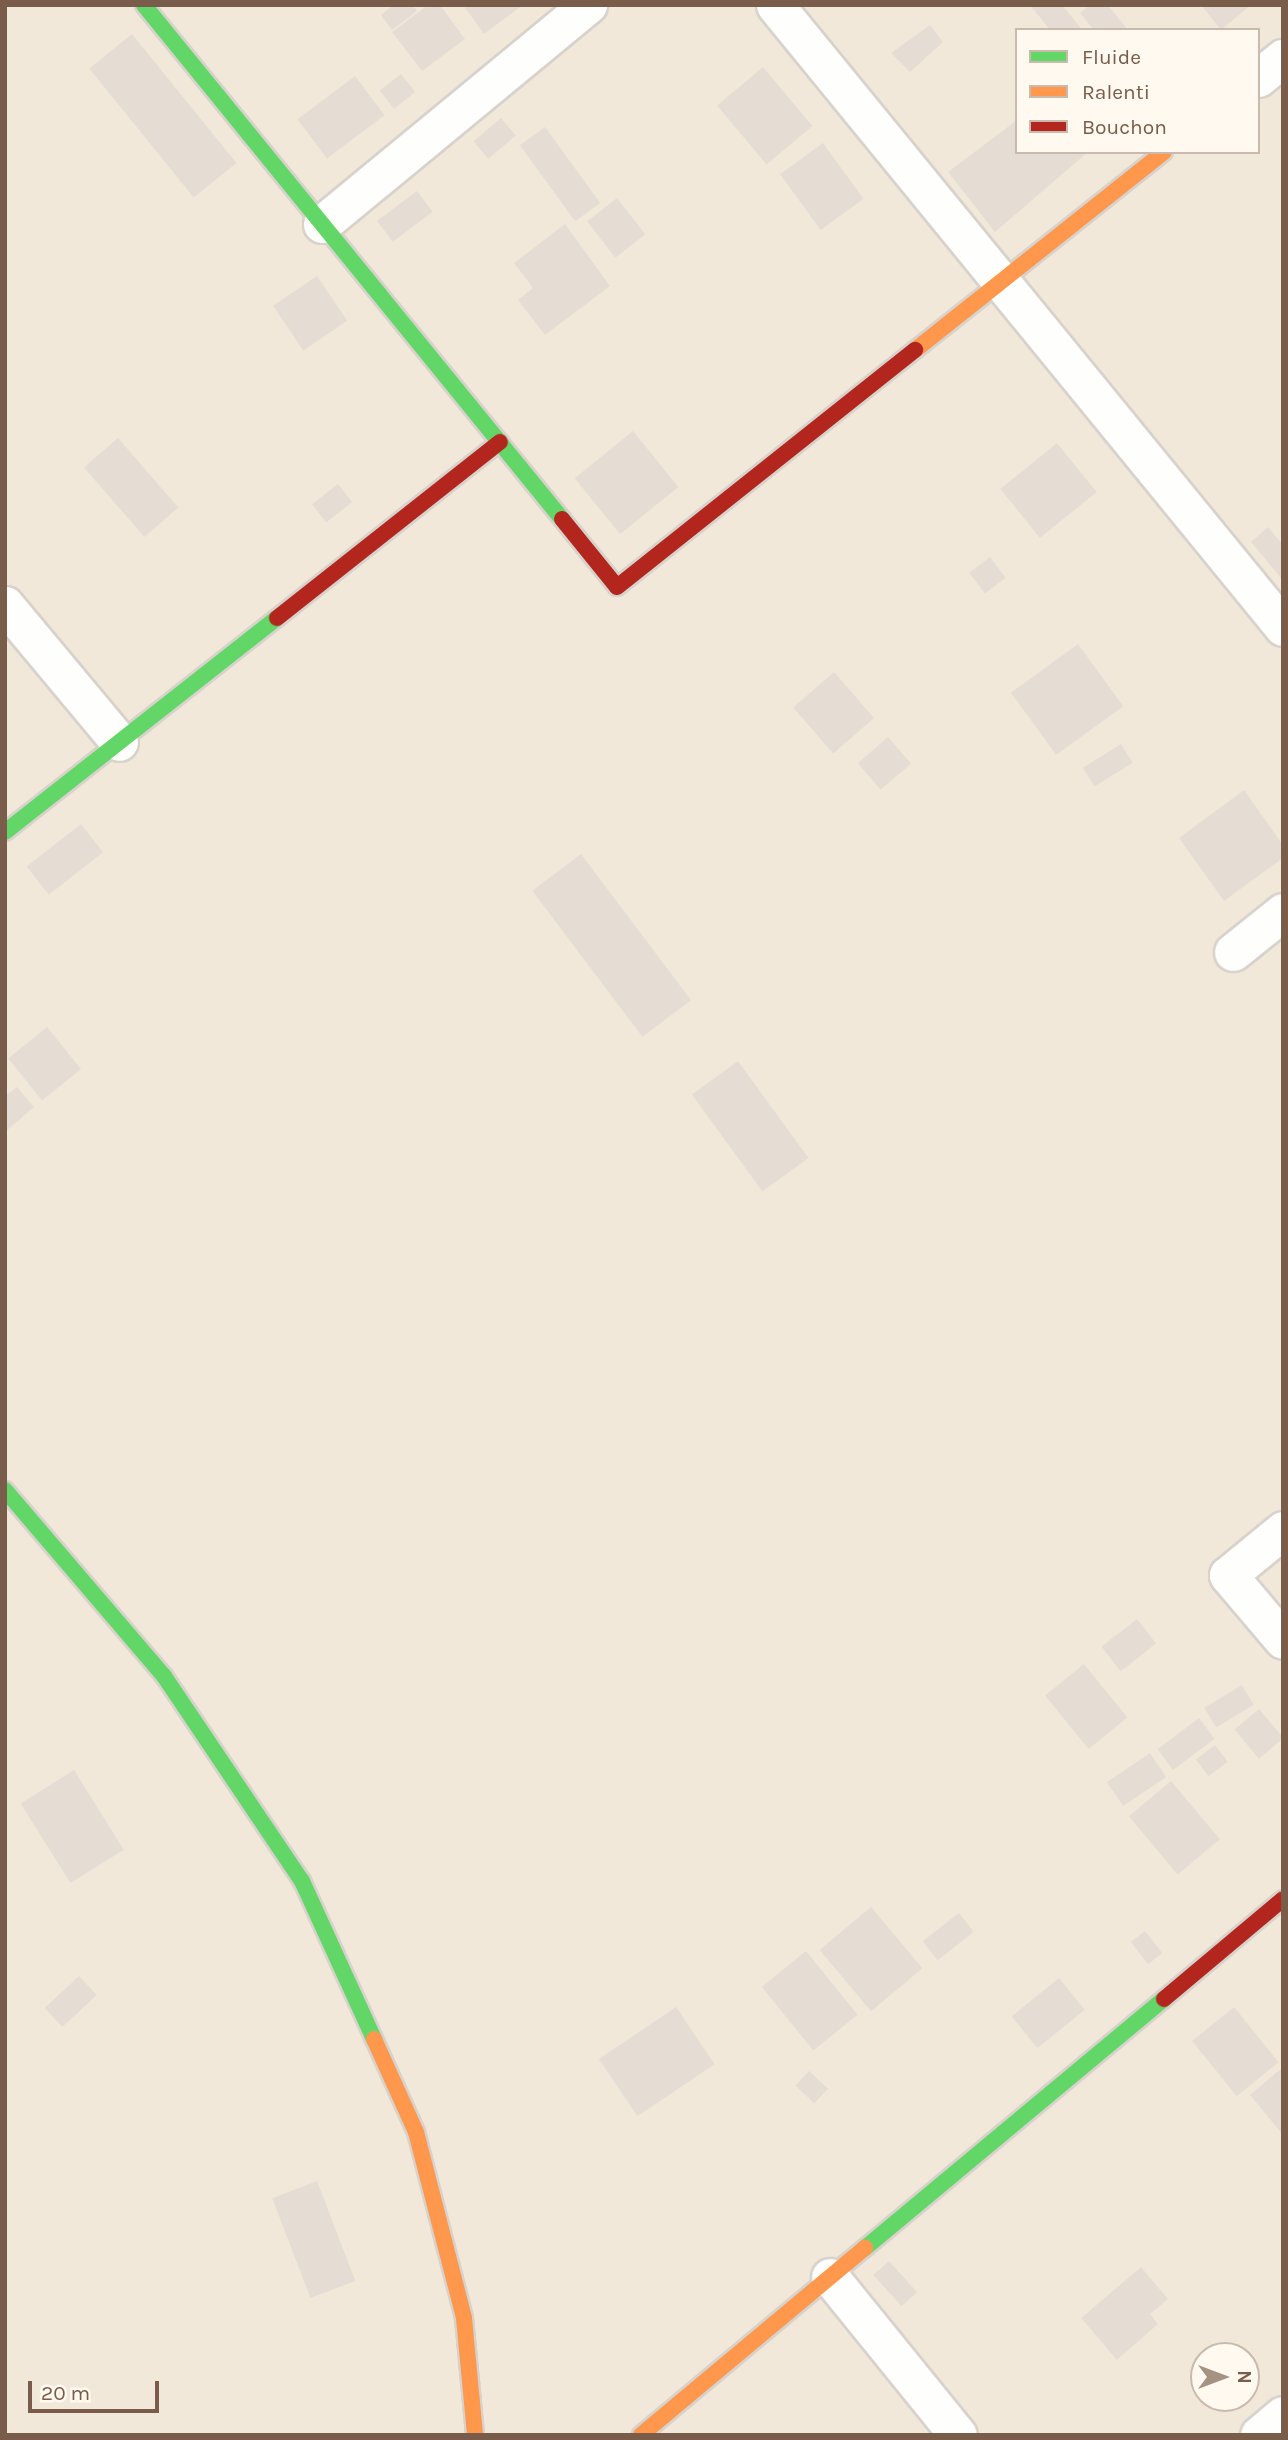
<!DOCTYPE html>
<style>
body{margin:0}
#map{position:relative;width:1288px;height:2440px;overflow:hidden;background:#f8f5ed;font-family:Karla,sans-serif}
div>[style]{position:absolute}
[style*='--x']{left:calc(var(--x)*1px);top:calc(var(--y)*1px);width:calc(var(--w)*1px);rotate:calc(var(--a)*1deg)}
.residential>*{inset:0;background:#f2e8da}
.building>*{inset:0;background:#e5ddd4;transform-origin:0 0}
.roads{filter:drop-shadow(2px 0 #d7d2cb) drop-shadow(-2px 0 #d7d2cb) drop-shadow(0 2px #d7d2cb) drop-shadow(0 -2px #d7d2cb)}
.street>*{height:37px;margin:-18.5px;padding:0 18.5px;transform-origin:18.5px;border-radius:18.5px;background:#fefefc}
.fast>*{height:16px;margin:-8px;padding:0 8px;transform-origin:8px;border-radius:8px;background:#63d668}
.slow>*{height:16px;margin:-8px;padding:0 8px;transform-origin:8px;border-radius:8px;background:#ff974d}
.jam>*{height:16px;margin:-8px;padding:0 8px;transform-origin:8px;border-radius:8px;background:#b3261e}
span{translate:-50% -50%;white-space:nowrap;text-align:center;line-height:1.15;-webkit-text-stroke:7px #fff9ef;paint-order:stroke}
.frame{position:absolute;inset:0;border:7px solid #795c4a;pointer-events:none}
.legend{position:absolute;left:1015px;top:28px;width:245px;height:126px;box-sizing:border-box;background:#fff9ef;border:2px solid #c9baad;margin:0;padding:9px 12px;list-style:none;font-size:21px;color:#795c4a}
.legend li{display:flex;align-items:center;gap:14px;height:35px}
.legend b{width:35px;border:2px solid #c9baad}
.north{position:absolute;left:1190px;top:2342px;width:70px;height:70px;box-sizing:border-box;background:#fff9ef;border:2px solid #c9baad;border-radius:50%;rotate:90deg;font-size:19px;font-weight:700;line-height:28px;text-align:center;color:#795c4a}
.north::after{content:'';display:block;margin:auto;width:24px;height:32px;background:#a59283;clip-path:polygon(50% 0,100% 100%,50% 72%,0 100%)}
.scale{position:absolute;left:28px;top:2381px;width:131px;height:32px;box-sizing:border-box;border:4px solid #795c4a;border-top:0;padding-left:9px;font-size:21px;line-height:24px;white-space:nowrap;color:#795c4a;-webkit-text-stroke:5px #fff9ef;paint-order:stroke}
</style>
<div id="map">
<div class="residential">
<div style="clip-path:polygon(evenodd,5px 5px,1283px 5px,1283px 2435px,5px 2435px,5px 5px,1017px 30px,1258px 30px,1258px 152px,1017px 152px,1017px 30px,5px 5px,1204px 2356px,1246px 2356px,1246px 2398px,1204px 2398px,1204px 2356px)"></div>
</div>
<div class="building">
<div style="clip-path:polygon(393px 5px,413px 5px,417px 11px,392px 30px,381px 15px)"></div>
<div style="clip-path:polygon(428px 5px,440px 5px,465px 39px,422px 71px,392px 32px)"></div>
<div style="clip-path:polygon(463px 5px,523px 5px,484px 34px)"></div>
<div style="clip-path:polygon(1030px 5px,1062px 5px,1081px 28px,1050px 30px)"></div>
<div style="clip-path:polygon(1090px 5px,1108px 5px,1128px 30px,1094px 30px,1080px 13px)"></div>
<div style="clip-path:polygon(1201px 5px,1251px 5px,1221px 30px)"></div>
<div style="clip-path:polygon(930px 25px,943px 42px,910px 72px,891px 53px)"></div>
<div style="left:132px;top:34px;width:166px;height:55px;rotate:51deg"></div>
<div style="left:763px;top:67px;width:77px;height:60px;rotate:50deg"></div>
<div style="left:401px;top:74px;width:23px;height:27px;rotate:52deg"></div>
<div style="left:355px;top:76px;width:49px;height:72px;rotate:53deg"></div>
<div style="left:501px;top:118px;width:23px;height:36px;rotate:50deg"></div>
<div style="clip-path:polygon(1017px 120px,1017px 152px,1088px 152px,995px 232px,948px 172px)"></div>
<div style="left:545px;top:127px;width:94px;height:31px;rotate:54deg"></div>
<div style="left:823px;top:143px;width:69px;height:53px;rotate:54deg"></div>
<div style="left:417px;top:191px;width:26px;height:50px;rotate:53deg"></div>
<div style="left:617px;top:198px;width:46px;height:38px;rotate:52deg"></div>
<div style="clip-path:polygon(565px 224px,610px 286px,545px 335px,518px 300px,533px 288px,514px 263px)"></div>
<div style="left:317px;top:276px;width:54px;height:53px;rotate:56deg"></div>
<div style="left:633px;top:431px;width:72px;height:75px;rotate:51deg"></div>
<div style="left:118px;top:438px;width:92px;height:45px;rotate:49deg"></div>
<div style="left:1057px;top:443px;width:63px;height:73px;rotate:51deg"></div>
<div style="left:338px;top:484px;width:23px;height:33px;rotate:52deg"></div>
<div style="clip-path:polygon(1268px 527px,1283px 545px,1281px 578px,1251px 542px)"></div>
<div style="left:990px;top:557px;width:26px;height:26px;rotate:53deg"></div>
<div style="left:1078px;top:644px;width:77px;height:83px;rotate:54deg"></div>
<div style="left:834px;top:672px;width:61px;height:54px;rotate:49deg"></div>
<div style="left:888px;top:737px;width:35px;height:40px;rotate:49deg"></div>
<div style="left:1121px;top:744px;width:22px;height:45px;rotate:58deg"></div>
<div style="clip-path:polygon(1244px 790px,1283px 845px,1283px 858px,1224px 901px,1179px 838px)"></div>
<div style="left:81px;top:824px;width:36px;height:69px;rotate:52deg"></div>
<div style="left:581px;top:854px;width:183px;height:61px;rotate:53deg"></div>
<div style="left:47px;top:1027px;width:54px;height:50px;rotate:51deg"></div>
<div style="left:738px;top:1061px;width:120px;height:57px;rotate:54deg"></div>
<div style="clip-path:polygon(17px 1087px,34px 1107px,5px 1132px,5px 1096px)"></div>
<div style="left:1137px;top:1619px;width:31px;height:45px;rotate:52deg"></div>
<div style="left:1084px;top:1664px;width:69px;height:50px;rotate:51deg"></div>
<div style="left:1242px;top:1685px;width:23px;height:44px;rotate:59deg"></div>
<div style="left:1259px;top:1709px;width:38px;height:32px;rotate:50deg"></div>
<div style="left:1199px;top:1718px;width:26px;height:52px;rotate:53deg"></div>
<div style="left:1215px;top:1745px;width:21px;height:24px;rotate:53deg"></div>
<div style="left:1150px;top:1753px;width:29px;height:52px;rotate:56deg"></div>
<div style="left:74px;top:1770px;width:94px;height:63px;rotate:58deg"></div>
<div style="left:1171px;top:1781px;width:76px;height:55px;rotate:50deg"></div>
<div style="left:871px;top:1907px;width:80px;height:67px;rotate:50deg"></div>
<div style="left:959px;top:1913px;width:24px;height:46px;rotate:52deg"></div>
<div style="left:1145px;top:1931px;width:28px;height:18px;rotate:52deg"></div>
<div style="left:806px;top:1951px;width:82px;height:57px;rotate:51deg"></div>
<div style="left:79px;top:1976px;width:26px;height:47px;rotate:47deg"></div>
<div style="left:1059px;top:1978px;width:41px;height:61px;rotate:51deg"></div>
<div style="left:676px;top:2007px;width:69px;height:93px;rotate:56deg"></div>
<div style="left:1234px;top:2007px;width:71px;height:54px;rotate:51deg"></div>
<div style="clip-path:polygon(1283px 2067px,1283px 2135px,1250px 2095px)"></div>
<div style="left:809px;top:2071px;width:26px;height:20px;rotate:43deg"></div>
<div style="left:317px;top:2181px;width:107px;height:48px;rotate:69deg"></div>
<div style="left:889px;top:2261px;width:42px;height:21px;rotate:48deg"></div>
<div style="clip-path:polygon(1141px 2267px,1168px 2299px,1150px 2314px,1158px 2324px,1117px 2360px,1081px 2318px)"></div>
</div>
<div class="roads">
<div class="street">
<div style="--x:775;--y:5;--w:803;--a:50.76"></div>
<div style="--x:1258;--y:78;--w:32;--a:-39"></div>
<div style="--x:322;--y:224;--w:345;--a:-39.5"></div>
<div style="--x:5;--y:605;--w:178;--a:50.2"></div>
<div style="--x:1233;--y:952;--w:64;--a:-38.7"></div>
<div style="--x:1283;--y:1530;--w:71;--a:140.7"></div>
<div style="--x:1228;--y:1575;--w:85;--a:49.8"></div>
<div style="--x:830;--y:2277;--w:203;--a:51"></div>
<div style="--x:1259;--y:2435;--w:31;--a:-40"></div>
</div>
<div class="fast">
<div style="--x:144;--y:5;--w:663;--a:50.88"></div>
<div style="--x:5;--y:832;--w:346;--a:-38.2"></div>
<div style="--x:5;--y:1490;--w:245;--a:49.5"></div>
<div style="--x:164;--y:1676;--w:247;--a:56.1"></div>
<div style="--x:302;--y:1881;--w:174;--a:65.5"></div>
<div style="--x:865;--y:2248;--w:389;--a:-39.8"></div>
</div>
<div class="slow">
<div style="--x:915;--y:350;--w:318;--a:-38.5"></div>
<div style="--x:374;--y:2039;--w:102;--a:65.7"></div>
<div style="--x:416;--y:2132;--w:192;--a:75.5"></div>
<div style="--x:464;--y:2318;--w:118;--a:84.6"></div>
<div style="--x:641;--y:2435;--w:292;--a:-39.9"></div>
</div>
<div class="jam">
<div style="--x:562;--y:519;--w:87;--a:51"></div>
<div style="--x:617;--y:587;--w:381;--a:-38.5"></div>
<div style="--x:277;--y:618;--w:284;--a:-38.3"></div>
<div style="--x:1164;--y:1999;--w:155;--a:-40"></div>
</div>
</div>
<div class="frame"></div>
<ul class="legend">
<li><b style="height:9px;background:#63d668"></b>Fluide</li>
<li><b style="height:9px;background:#ff974d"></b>Ralenti</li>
<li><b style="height:9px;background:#b3261e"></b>Bouchon</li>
</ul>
<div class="north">N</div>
<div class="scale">20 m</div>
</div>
